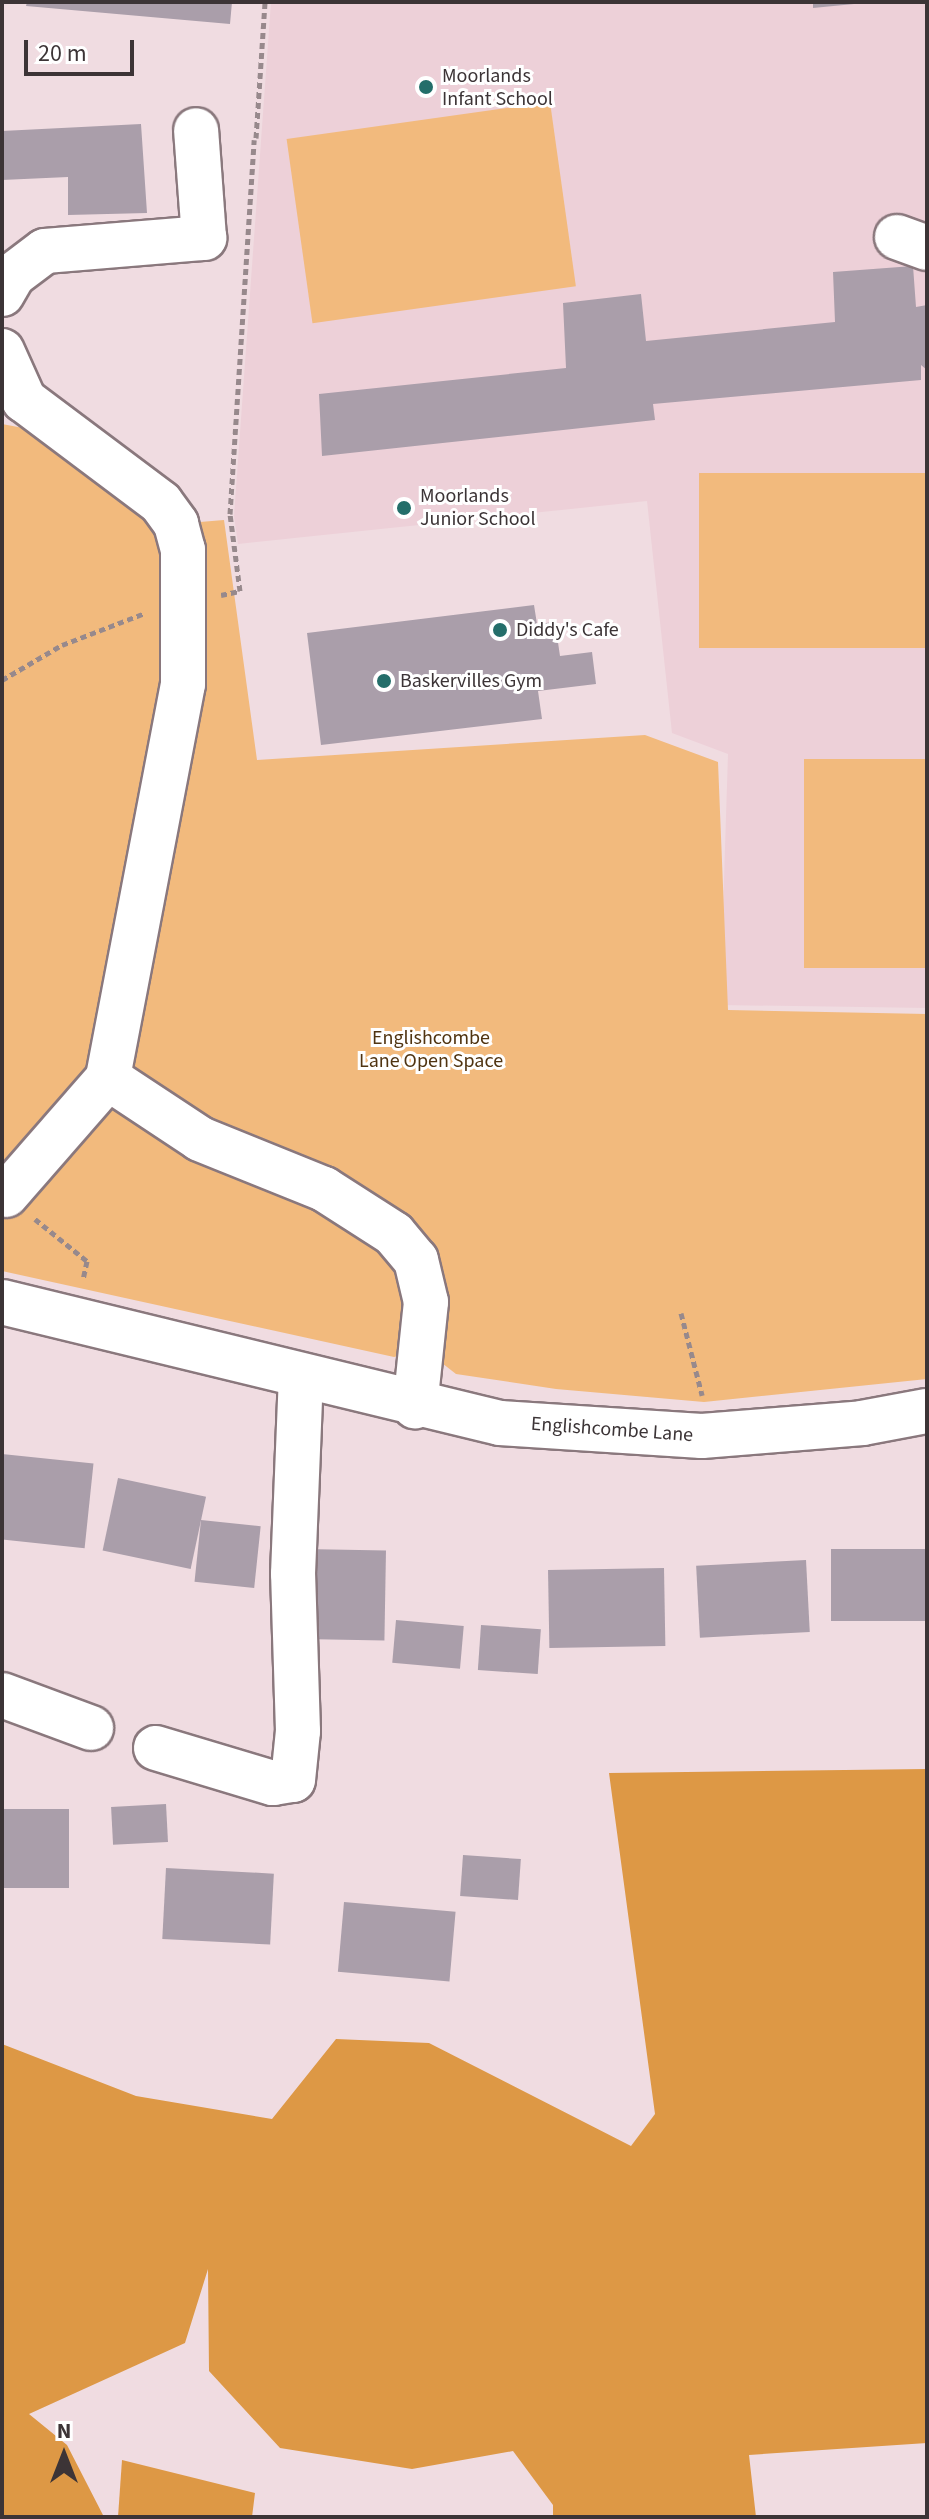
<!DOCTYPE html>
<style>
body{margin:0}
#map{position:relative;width:929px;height:2519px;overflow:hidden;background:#f0dce1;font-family:"Source Sans 3",sans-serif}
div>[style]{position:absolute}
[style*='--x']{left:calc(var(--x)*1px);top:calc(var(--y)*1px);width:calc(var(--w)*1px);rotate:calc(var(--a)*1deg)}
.built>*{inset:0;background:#edd0d8}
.green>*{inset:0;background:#f2ba7d;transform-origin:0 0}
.forest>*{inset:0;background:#dd9845}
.building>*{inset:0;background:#aa9eaa;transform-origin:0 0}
.path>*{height:5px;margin-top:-2.5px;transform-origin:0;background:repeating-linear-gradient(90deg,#97898c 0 6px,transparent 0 10px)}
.roads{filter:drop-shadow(2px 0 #8a787d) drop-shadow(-2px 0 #8a787d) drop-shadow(0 2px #8a787d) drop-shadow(0 -2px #8a787d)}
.minor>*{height:44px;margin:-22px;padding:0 22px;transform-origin:22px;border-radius:22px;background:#fff}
.dots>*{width:22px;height:22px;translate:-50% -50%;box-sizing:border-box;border:4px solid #fff;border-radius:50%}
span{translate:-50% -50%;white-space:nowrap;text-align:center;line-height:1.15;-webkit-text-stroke:6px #fff;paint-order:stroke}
.poi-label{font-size:20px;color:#3c3436}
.left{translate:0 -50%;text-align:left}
.park-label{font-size:20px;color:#503411}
.street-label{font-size:20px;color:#3c3436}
.frame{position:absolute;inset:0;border:4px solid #3c3436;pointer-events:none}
.north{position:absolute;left:24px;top:2415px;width:80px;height:80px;-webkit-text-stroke:6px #fff;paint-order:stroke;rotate:0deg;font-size:22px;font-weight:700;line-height:32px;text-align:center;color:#3c3436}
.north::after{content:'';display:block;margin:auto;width:28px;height:36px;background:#3c3436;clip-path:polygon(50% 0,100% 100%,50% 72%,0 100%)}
.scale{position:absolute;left:24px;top:40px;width:110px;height:36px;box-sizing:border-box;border:4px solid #3c3436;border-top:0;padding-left:10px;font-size:24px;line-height:28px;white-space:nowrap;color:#3c3436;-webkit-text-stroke:6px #fff;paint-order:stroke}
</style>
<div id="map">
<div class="built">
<div style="clip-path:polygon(271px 2px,927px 2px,927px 1008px,720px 1005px,728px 754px,672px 733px,647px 501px,238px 544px,234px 516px)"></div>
</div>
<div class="green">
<div style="left:550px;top:102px;width:186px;height:266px;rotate:82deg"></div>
<div style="clip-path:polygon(2px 424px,34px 430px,176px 524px,224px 520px,257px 760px,645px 735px,718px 762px,728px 1010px,927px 1014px,927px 1379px,704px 1402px,556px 1389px,456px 1374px,424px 1349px,394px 1357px,2px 1271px)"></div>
<div style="left:927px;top:473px;width:175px;height:228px;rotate:90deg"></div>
<div style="left:927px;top:759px;width:209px;height:123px;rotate:90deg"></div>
</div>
<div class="forest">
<div style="clip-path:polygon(927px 1769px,927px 2443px,749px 2455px,756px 2517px,553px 2517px,553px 2505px,513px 2451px,412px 2469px,280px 2448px,209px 2371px,208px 2269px,185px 2343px,29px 2414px,67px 2445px,104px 2517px,2px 2517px,2px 2044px,136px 2096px,272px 2119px,336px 2039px,429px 2043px,631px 2146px,655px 2114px,609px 1773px)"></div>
<div style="clip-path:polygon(122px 2460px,255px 2493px,252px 2517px,118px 2517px)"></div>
</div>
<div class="building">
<div style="clip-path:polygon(27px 2px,232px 2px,230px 24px,26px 6px)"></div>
<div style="clip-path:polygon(813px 2px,854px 2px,854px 4px,813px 8px)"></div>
<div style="clip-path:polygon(141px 124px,147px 213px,68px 215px,68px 177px,2px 180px,2px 131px)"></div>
<div style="clip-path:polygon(913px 266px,916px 307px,927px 305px,927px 370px,921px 365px,921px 380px,653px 404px,655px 420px,322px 456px,319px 394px,566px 368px,563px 303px,641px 294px,646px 341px,835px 322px,833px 272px)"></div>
<div style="clip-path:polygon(534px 605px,537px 624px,555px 622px,560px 656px,592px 652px,596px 684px,538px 691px,542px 719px,321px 745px,307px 633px)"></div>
<div style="left:2px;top:1454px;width:92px;height:85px;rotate:6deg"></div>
<div style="left:118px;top:1478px;width:90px;height:74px;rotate:12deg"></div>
<div style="left:201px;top:1520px;width:60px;height:62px;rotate:6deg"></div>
<div style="left:304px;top:1549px;width:82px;height:90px;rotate:1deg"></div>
<div style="left:927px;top:1549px;width:72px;height:96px;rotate:90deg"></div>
<div style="left:806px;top:1560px;width:72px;height:110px;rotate:87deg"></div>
<div style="left:664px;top:1568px;width:78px;height:116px;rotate:89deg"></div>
<div style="left:396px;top:1620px;width:68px;height:43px;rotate:5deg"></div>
<div style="left:481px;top:1625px;width:60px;height:45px;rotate:4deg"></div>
<div style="left:166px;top:1804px;width:38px;height:55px;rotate:87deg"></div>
<div style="left:2px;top:1809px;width:67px;height:79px"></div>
<div style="left:463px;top:1855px;width:58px;height:41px;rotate:4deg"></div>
<div style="left:166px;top:1868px;width:108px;height:71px;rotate:3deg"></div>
<div style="left:344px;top:1902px;width:112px;height:70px;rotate:5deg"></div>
</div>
<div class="path">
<div style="--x:256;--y:138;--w:136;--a:-86.2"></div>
<div style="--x:221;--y:595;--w:19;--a:-12"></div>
<div style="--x:240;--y:591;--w:78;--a:-97.4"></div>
<div style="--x:230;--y:514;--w:375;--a:-86.3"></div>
<div style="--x:2;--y:680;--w:69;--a:-30.3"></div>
<div style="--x:62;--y:645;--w:89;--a:-21.1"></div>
<div style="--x:35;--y:1219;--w:67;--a:38.9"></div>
<div style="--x:87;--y:1261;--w:19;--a:102"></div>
<div style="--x:681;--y:1313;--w:85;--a:75.6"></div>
</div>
<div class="roads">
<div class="minor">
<div style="--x:897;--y:237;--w:32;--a:20"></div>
<div style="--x:2;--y:294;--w:22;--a:-60"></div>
<div style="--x:13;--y:275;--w:40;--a:-37"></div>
<div style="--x:45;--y:251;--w:160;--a:-4.7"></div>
<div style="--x:204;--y:238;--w:108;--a:-94.2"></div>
<div style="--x:2;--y:351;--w:54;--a:65.8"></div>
<div style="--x:24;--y:400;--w:171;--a:36.9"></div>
<div style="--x:161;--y:503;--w:26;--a:54"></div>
<div style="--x:176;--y:524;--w:27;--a:75"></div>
<div style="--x:183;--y:550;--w:134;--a:90"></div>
<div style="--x:183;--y:684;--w:401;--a:100.8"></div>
<div style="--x:108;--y:1078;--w:110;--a:33.5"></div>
<div style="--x:200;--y:1139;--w:134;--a:22"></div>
<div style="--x:324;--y:1189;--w:83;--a:32.7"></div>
<div style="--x:394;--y:1234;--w:34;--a:50"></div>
<div style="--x:416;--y:1260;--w:43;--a:76.6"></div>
<div style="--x:426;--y:1302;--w:105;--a:96"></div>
<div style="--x:6;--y:1195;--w:155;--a:-48.9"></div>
<div style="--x:2;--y:1302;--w:512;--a:13.66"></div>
<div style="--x:500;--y:1423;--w:202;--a:3.7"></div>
<div style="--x:702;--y:1436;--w:161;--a:-4.6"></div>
<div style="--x:862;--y:1423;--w:66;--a:-10.5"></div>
<div style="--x:2;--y:1695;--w:95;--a:20.3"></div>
<div style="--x:156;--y:1748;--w:122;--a:16.7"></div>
<div style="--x:273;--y:1783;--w:20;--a:-9"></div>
<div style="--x:293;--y:1780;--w:49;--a:-84.2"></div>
<div style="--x:298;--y:1731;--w:157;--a:-91.8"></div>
<div style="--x:293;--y:1574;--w:196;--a:-87.7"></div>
</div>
</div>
<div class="dots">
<div style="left:426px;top:87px;background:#246e6a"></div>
<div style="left:404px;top:508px;background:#246e6a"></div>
<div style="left:500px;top:630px;background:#246e6a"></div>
<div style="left:384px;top:681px;background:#246e6a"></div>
</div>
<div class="poi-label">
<span class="left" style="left:442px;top:88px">Moorlands<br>Infant School</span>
<span class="left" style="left:420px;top:508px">Moorlands<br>Junior School</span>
<span class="left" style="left:516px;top:630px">Diddy's Cafe</span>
<span class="left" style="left:400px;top:681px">Baskervilles Gym</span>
</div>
<div class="park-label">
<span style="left:431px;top:1050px">Englishcombe<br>Lane Open Space</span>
</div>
<div class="street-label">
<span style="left:612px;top:1430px;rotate:4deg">Englishcombe Lane</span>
</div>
<div class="frame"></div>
<div class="north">N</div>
<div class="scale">20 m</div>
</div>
